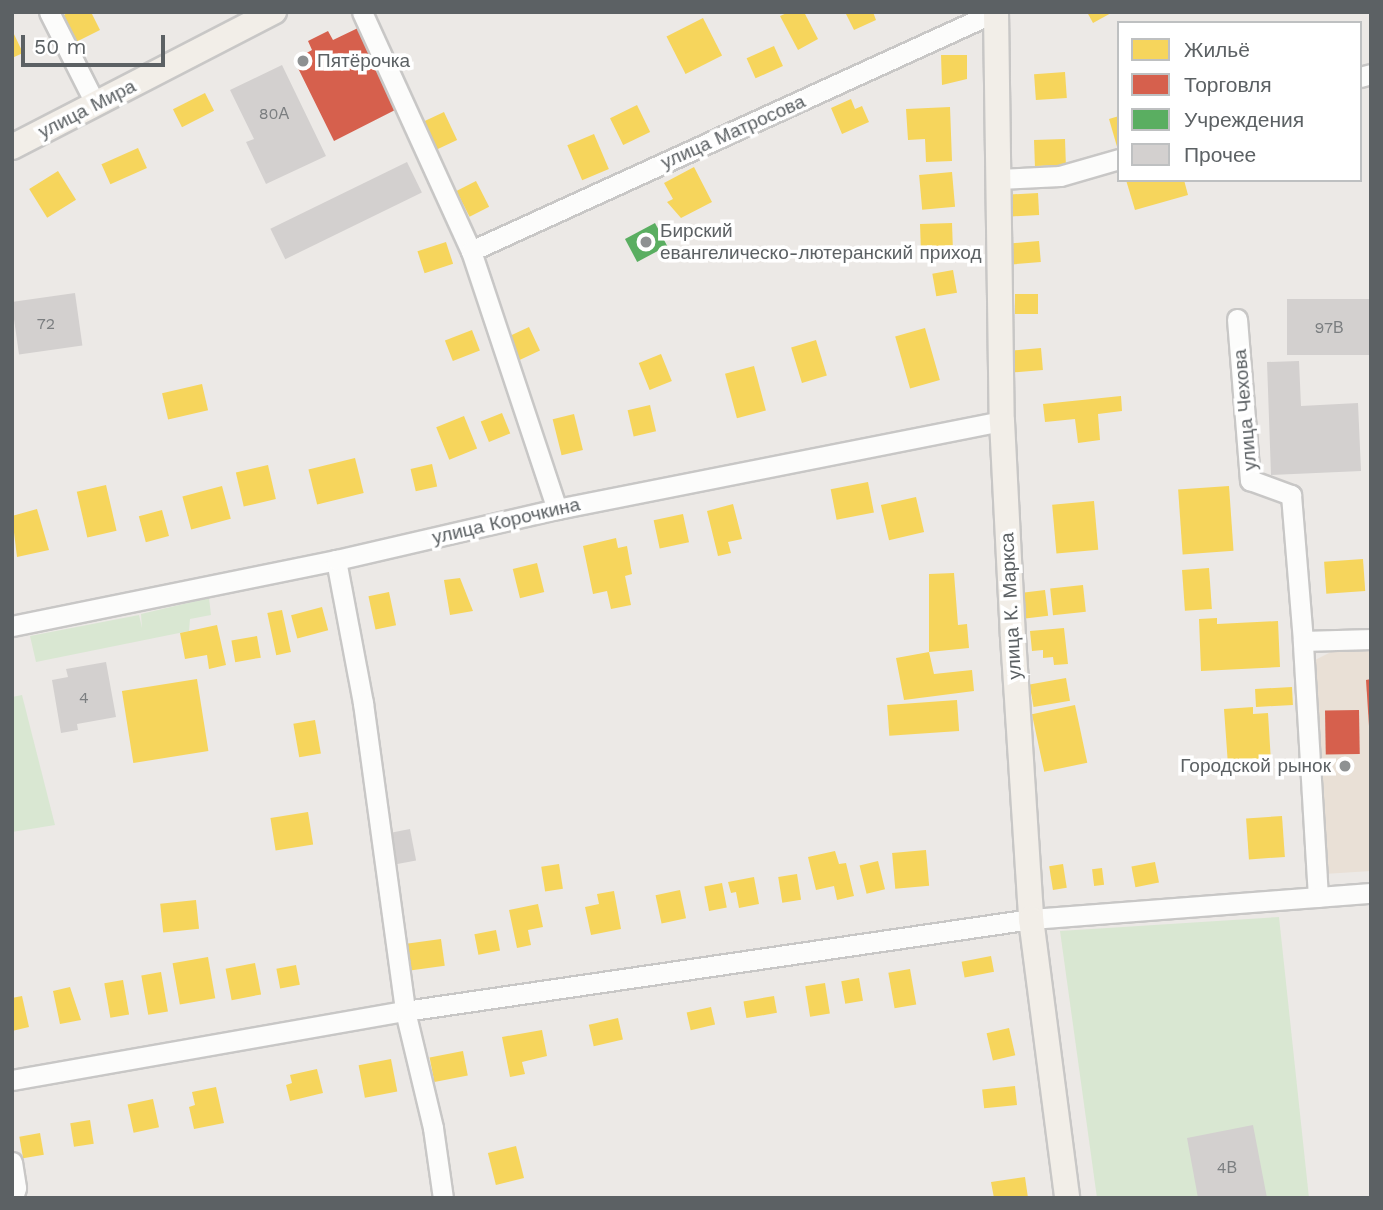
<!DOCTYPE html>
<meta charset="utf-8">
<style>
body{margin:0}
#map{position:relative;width:1383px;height:1210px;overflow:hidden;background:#ece9e6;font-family:"Work Sans",sans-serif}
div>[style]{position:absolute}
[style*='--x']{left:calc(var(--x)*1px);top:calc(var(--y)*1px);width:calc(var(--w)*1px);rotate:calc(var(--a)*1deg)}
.commercial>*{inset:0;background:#e9e0d6}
.green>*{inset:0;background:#d9e7d2}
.homes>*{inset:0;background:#f6d55c;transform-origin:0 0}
.shops>*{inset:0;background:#d6604d;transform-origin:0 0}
.public>*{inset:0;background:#5aae61;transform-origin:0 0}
.building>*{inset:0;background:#d3d0cf;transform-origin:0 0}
.roads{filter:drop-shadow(2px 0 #c8c7c6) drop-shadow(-2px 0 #c8c7c6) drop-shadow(0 2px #c8c7c6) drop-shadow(0 -2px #c8c7c6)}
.minor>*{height:19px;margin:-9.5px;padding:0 9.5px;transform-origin:9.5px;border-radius:9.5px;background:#fcfcfb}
.major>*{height:24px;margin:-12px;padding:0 12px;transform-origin:12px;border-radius:12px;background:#f2eee8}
.dots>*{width:19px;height:19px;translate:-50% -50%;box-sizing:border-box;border:4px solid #fff;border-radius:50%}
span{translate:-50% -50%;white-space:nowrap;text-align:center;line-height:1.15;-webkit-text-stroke:7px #fff;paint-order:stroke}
.number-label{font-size:16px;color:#7b7e80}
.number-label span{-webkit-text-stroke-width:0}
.poi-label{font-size:19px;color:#5c6164}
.left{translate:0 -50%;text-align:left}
.right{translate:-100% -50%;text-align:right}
.street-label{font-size:19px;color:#5c6164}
.frame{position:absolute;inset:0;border:14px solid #5c6164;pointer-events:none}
.legend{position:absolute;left:1117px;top:21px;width:245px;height:161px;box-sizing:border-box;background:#fff;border:2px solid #bec0c1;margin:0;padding:9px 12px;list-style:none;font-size:21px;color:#5c6164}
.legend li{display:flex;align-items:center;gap:14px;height:35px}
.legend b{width:35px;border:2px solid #bec0c1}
.scale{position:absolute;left:21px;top:35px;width:144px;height:32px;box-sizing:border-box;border:4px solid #5c6164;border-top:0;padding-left:9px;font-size:21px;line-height:24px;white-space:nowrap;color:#5c6164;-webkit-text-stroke:5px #fff;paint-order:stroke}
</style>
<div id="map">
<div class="commercial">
<div style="clip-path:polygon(1371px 648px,1371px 871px,1324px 874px,1315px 660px,1337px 649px)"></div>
</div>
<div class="green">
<div style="clip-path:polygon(209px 598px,211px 615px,190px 619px,189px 631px,36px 662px,30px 636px,139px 615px,142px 628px,141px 614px)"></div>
<div style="clip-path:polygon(22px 695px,55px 825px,12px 832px,12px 697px)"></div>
<div style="clip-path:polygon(1279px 917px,1309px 1198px,1097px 1198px,1060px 931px)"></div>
</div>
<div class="homes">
<div style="clip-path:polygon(69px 12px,91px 12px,100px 30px,70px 45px,57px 19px)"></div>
<div style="clip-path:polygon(789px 12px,804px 12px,818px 39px,798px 50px,780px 16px)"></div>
<div style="clip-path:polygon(845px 12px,873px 12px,876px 20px,854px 30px)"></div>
<div style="clip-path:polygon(1087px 12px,1113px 12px,1093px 23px)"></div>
<div style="left:703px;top:18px;width:42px;height:41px;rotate:63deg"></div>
<div style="clip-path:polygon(12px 30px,23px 53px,12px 58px)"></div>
<div style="left:774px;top:46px;width:22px;height:30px;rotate:66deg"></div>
<div style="clip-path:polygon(941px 55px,967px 55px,967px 79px,942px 85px)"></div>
<div style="left:1065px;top:72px;width:26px;height:31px;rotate:86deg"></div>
<div style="left:205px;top:93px;width:20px;height:36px;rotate:63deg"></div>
<div style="clip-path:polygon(851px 99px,855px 109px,862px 106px,869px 122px,842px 134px,831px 108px)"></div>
<div style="left:637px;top:105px;width:30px;height:30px;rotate:64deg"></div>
<div style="clip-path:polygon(950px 107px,952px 161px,926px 162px,925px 139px,908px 140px,906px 109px)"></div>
<div style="left:444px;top:112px;width:31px;height:23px;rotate:65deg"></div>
<div style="clip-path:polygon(1119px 116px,1119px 149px,1118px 150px,1109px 119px)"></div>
<div style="left:594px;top:134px;width:38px;height:29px;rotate:67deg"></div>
<div style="left:1065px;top:139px;width:26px;height:31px;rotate:88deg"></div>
<div style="left:138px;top:148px;width:22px;height:40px;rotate:66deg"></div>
<div style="clip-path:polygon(694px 167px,712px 202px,681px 218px,667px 202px,673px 199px,664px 183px)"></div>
<div style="left:58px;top:171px;width:34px;height:34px;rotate:58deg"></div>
<div style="left:952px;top:172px;width:35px;height:33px;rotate:85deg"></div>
<div style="clip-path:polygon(1126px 180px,1184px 180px,1188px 195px,1135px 210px)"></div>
<div style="left:476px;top:181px;width:29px;height:22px;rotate:63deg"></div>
<div style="left:1038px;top:193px;width:22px;height:28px;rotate:87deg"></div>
<div style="left:952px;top:223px;width:23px;height:32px;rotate:88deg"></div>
<div style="left:1039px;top:241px;width:21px;height:29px;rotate:85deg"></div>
<div style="left:446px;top:242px;width:23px;height:30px;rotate:72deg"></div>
<div style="left:953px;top:270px;width:23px;height:21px;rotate:80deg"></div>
<div style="left:1015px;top:294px;width:23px;height:20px"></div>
<div style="left:529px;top:327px;width:26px;height:26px;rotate:65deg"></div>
<div style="left:925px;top:328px;width:54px;height:31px;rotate:74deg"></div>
<div style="left:472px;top:330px;width:22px;height:29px;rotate:69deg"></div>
<div style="left:816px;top:340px;width:37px;height:26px;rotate:73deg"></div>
<div style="left:1041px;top:348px;width:22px;height:28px;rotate:85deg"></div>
<div style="left:661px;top:354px;width:29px;height:24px;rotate:68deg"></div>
<div style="left:754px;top:366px;width:46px;height:30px;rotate:75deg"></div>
<div style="left:202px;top:384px;width:27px;height:41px;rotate:77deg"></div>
<div style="clip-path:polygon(1121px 396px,1122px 411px,1098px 414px,1100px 440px,1078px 443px,1075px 419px,1045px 422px,1043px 404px)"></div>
<div style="left:650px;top:405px;width:27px;height:23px;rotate:77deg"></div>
<div style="left:502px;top:413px;width:22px;height:23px;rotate:68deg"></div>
<div style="left:574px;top:414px;width:37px;height:22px;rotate:76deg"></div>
<div style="left:464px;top:416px;width:35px;height:30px;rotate:68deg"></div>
<div style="left:355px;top:458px;width:36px;height:48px;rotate:76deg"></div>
<div style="left:432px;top:464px;width:23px;height:22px;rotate:77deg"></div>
<div style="left:268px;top:465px;width:35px;height:33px;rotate:77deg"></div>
<div style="left:868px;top:482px;width:31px;height:38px;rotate:79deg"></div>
<div style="left:106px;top:485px;width:47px;height:30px;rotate:77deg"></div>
<div style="left:222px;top:486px;width:34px;height:41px;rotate:75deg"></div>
<div style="left:1229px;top:486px;width:65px;height:51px;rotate:86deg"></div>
<div style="left:916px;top:497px;width:36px;height:36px;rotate:77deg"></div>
<div style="left:1094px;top:501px;width:49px;height:42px;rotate:85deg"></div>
<div style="clip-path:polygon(733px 504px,742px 539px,728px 542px,731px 553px,718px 556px,707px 511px)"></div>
<div style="clip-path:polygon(37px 509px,49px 550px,17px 557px,12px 516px)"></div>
<div style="left:162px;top:510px;width:27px;height:24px;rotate:75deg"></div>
<div style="left:683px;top:514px;width:29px;height:30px;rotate:78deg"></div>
<div style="clip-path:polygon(616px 538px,618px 548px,627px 546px,632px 574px,625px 576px,631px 605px,611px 609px,607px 591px,593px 594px,583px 546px)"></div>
<div style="left:1363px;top:559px;width:32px;height:39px;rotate:86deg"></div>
<div style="left:537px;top:563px;width:30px;height:25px;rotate:76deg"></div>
<div style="left:1209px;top:568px;width:41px;height:27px;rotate:86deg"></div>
<div style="clip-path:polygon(954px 573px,958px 625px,967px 624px,969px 648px,929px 652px,929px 574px)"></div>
<div style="clip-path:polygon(460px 578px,473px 611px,450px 615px,444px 580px)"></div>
<div style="left:1083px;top:585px;width:27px;height:33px;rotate:84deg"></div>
<div style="left:1045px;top:590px;width:26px;height:23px;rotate:83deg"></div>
<div style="left:389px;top:592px;width:34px;height:21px;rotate:78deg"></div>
<div style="left:322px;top:607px;width:24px;height:32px;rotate:75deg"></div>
<div style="left:282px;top:610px;width:43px;height:15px;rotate:78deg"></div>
<div style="clip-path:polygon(1217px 618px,1217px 624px,1278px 621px,1280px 667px,1201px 671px,1199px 619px)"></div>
<div style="clip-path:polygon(217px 625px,226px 665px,209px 669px,207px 655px,185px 659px,180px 633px)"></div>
<div style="clip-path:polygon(1064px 628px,1068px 664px,1054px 665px,1053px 657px,1043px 658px,1043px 650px,1032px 651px,1030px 631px)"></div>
<div style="left:257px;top:636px;width:22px;height:26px;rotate:80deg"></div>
<div style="clip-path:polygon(929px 652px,934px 674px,972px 670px,974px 691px,904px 700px,896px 658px)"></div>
<div style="left:1066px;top:678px;width:23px;height:37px;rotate:80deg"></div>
<div style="left:197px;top:679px;width:73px;height:76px;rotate:81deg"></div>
<div style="left:1292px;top:687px;width:18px;height:37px;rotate:87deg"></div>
<div style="left:957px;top:700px;width:31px;height:70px;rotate:86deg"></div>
<div style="left:1075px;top:705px;width:59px;height:44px;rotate:78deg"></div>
<div style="clip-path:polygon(1253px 707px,1253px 714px,1268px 713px,1271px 762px,1228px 765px,1224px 709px)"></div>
<div style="left:315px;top:720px;width:34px;height:22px;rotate:80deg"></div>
<div style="left:308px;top:812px;width:33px;height:38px;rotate:81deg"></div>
<div style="left:1282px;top:816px;width:41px;height:36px;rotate:86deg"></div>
<div style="left:926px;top:850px;width:36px;height:34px;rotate:85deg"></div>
<div style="clip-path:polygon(835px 851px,839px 864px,846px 863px,854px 896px,837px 900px,834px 886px,816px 890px,808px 857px)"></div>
<div style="left:878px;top:861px;width:29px;height:19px;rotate:76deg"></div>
<div style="left:1155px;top:862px;width:21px;height:24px;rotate:79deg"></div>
<div style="left:559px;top:864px;width:25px;height:18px;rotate:81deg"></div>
<div style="left:1063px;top:864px;width:24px;height:14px;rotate:81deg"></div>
<div style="left:1102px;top:868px;width:17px;height:10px;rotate:83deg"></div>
<div style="left:797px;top:874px;width:26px;height:19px;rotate:81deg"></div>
<div style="clip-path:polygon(754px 877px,759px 904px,739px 908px,736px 892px,731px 893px,728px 882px)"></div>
<div style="left:722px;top:883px;width:25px;height:18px;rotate:79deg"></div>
<div style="left:680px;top:890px;width:29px;height:25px;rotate:78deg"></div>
<div style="clip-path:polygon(614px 891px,621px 929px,591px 935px,585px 907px,599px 904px,597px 894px)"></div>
<div style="left:196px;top:900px;width:29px;height:36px;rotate:84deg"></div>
<div style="clip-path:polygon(538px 904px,543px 927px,528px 930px,531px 945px,517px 948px,509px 910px)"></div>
<div style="left:496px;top:930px;width:21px;height:22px;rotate:79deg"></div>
<div style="left:441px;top:939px;width:27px;height:35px;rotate:82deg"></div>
<div style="left:991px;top:956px;width:16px;height:30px;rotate:79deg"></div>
<div style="left:208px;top:957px;width:42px;height:36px;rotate:80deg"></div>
<div style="left:255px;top:963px;width:32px;height:30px;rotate:79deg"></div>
<div style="left:296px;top:965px;width:20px;height:20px;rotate:79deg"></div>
<div style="left:910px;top:969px;width:36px;height:22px;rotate:80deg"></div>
<div style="left:161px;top:972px;width:40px;height:20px;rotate:80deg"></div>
<div style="left:859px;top:978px;width:23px;height:18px;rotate:80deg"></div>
<div style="left:123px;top:980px;width:35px;height:19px;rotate:80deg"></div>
<div style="left:825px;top:983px;width:31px;height:20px;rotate:81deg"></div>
<div style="clip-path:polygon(70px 987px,81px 1020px,60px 1024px,53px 991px)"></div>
<div style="clip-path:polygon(22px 996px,29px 1027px,12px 1031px,12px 998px)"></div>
<div style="left:774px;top:996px;width:17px;height:31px;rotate:80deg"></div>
<div style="left:711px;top:1007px;width:18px;height:25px;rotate:77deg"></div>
<div style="left:618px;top:1018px;width:22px;height:30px;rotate:77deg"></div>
<div style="left:1009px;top:1028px;width:28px;height:23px;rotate:77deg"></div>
<div style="clip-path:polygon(542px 1030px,547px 1056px,522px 1062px,525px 1074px,510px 1077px,502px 1037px)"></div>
<div style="left:463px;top:1051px;width:25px;height:34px;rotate:79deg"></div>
<div style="left:391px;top:1059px;width:33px;height:33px;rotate:79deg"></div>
<div style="clip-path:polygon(317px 1069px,323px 1093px,290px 1101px,286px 1085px,292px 1083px,290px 1075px)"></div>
<div style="left:1015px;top:1086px;width:19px;height:33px;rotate:84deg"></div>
<div style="clip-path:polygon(216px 1087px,224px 1123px,194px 1129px,189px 1107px,195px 1105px,192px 1092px)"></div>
<div style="left:153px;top:1099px;width:29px;height:26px;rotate:78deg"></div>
<div style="left:90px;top:1120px;width:24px;height:20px;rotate:81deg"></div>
<div style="left:40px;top:1133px;width:22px;height:21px;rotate:80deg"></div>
<div style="left:516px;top:1146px;width:33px;height:29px;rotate:76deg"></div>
<div style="clip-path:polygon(1025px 1177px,1028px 1198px,994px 1198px,991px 1182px)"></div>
</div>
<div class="shops">
<div style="clip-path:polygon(358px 28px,399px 108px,334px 141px,294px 60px,312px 50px,308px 41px,328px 31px,333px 40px)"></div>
<div style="clip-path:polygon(1371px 679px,1371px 726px,1369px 726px,1366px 680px)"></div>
<div style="left:1359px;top:710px;width:44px;height:34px;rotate:89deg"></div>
</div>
<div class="public">
<div style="left:655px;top:223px;width:26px;height:34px;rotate:62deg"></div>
</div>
<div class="building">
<div style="clip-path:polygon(282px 65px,326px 156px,266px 184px,246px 142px,254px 139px,230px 90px)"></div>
<div style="left:407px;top:162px;width:34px;height:152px;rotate:64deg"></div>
<div style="left:75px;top:293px;width:53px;height:64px;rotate:82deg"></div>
<div style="left:1371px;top:299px;width:56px;height:84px;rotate:90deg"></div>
<div style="clip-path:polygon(1299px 361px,1301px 406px,1358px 403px,1361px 471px,1271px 475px,1267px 362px)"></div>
<div style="clip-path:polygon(106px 662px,116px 717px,77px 724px,78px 730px,61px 733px,52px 680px,68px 677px,66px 669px)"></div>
<div style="left:410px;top:829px;width:32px;height:26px;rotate:79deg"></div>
<div style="clip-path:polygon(1253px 1125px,1267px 1198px,1198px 1198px,1187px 1138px)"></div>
</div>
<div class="roads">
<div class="minor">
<div style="--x:49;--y:12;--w:104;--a:63.2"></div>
<div style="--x:362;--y:12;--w:263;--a:65.5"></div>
<div style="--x:471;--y:251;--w:272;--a:71.6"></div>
<div style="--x:1360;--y:77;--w:11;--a:-15"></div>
<div style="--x:999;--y:179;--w:61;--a:-2.8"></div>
<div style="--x:1060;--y:176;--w:61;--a:-16.1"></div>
<div style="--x:471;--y:251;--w:576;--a:-24.52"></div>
<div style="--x:1237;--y:319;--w:162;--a:85.4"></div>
<div style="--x:1250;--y:480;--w:44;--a:20.1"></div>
<div style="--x:1291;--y:495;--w:146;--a:85.3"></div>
<div style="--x:336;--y:560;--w:146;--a:79.3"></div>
<div style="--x:363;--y:703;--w:311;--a:82.2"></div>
<div style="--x:405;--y:1011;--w:120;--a:76.5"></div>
<div style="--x:433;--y:1128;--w:71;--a:81.9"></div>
<div style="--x:12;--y:626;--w:331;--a:-11.5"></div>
<div style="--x:336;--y:560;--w:227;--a:-13"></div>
<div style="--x:557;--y:509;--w:454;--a:-11.2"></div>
<div style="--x:1318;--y:897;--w:256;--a:-93.4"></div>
<div style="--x:1303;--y:641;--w:68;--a:-1.7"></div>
<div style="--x:12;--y:1080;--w:399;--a:-10"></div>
<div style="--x:405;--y:1011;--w:633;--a:-8.36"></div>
<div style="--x:1031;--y:919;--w:341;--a:-4.4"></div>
<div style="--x:12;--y:1162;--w:26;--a:81"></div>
<div style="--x:16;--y:1188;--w:10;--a:107"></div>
</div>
<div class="major">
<div style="--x:996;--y:12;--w:409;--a:89.2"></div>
<div style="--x:1002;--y:421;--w:216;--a:87.1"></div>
<div style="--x:1013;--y:637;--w:283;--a:86.3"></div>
<div style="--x:1031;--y:919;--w:281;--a:82.6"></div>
<div style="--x:12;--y:147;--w:295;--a:-27.3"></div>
</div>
</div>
<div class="dots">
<div style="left:303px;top:61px;background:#8e9192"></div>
<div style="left:646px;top:242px;background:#8e9192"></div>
<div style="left:1345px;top:766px;background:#8e9192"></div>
</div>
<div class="number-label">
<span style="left:274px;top:114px">80А</span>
<span style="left:46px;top:324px">72</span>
<span style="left:1329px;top:328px">97В</span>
<span style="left:84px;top:698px">4</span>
<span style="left:1227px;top:1168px">4В</span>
</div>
<div class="poi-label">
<span class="left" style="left:317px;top:61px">Пятёрочка</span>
<span class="left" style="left:660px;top:242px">Бирский<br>евангелическо-лютеранский приход</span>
<span class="right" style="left:1331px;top:766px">Городской рынок</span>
</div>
<div class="street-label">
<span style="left:87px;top:109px;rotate:-27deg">улица Мира</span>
<span style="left:733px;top:132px;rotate:-24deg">улица Матросова</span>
<span style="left:1245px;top:410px;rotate:-95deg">улица Чехова</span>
<span style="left:506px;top:521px;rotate:-13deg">улица Корочкина</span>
<span style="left:1011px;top:606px;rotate:-93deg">улица К. Маркса</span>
</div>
<div class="frame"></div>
<ul class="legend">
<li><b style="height:19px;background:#f6d55c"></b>Жильё</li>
<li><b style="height:19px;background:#d6604d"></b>Торговля</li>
<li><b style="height:19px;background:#5aae61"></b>Учреждения</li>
<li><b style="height:19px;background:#d3d0cf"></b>Прочее</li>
</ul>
<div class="scale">50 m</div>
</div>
